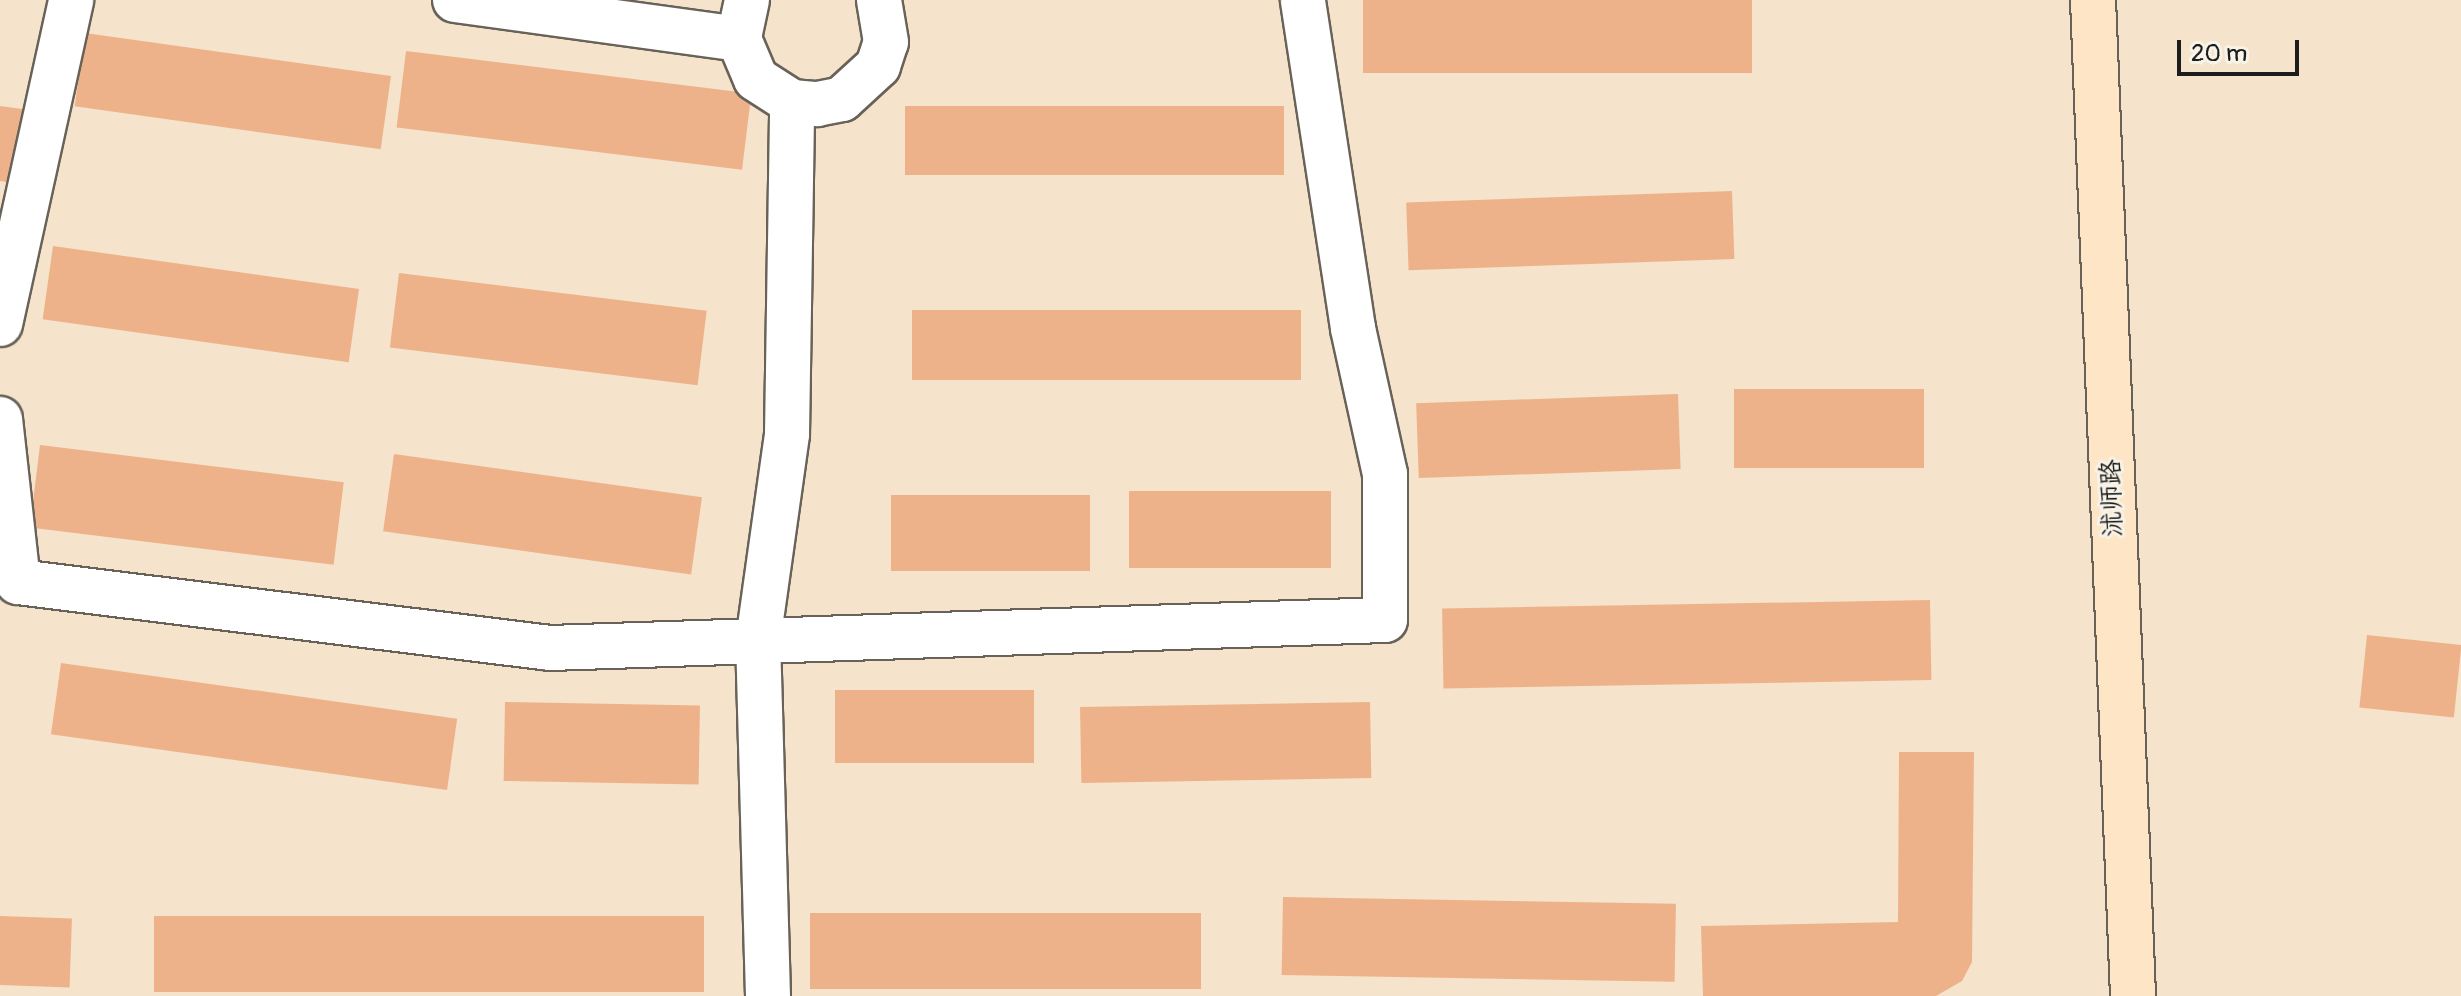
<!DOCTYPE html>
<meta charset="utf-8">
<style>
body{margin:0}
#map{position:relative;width:2461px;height:996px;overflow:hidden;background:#f5e3cb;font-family:Pangolin,"LXGW WenKai TC",sans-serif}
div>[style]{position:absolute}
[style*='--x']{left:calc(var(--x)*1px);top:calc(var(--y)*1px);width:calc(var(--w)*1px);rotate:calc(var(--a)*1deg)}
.building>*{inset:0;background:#eeb28a;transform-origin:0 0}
.roads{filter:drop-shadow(2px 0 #686259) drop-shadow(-2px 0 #686259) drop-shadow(0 2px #686259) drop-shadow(0 -2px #686259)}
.street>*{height:44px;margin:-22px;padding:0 22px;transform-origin:22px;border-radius:22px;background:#fff}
.secondary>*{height:44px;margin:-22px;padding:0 22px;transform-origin:22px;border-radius:22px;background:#fde5c5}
span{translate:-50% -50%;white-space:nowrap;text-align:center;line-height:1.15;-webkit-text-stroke:6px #f7f3e8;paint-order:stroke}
.street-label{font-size:26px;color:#1c1c1c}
.scale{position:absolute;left:2177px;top:40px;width:122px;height:36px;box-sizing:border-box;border:4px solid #1c1c1c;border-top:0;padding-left:10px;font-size:24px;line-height:28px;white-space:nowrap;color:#1c1c1c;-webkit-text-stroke:6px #f7f3e8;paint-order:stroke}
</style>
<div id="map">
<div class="building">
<div style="left:1363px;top:0;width:389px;height:73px"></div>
<div style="left:85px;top:33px;width:309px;height:74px;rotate:8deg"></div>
<div style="left:406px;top:51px;width:348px;height:77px;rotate:7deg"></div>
<div style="clip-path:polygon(0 106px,36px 111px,26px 185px,0 181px)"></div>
<div style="left:905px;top:106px;width:379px;height:69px"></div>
<div style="left:1732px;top:191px;width:68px;height:326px;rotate:88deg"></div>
<div style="left:53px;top:246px;width:309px;height:74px;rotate:8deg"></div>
<div style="left:399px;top:273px;width:310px;height:75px;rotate:7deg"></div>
<div style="left:912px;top:310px;width:389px;height:70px"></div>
<div style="left:1734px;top:389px;width:190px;height:79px"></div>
<div style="left:1678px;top:394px;width:75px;height:262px;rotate:88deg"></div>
<div style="left:40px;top:445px;width:306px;height:83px;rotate:7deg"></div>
<div style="left:394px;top:454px;width:311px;height:78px;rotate:8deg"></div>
<div style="left:1129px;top:491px;width:202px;height:77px"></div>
<div style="left:1090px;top:495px;width:76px;height:199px;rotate:90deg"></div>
<div style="left:1930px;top:600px;width:80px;height:488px;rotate:89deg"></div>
<div style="left:2367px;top:635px;width:95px;height:73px;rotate:6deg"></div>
<div style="left:61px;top:663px;width:400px;height:72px;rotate:8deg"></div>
<div style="left:1034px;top:690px;width:73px;height:199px;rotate:90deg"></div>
<div style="left:505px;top:702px;width:195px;height:79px;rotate:1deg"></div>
<div style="left:1370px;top:702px;width:76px;height:290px;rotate:89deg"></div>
<div style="clip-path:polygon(1899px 752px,1974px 752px,1972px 962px,1962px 981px,1936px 996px,1703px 996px,1701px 926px,1898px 922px)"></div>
<div style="left:1283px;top:897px;width:393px;height:78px;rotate:1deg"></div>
<div style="left:810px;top:913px;width:391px;height:76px"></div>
<div style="left:0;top:916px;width:72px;height:69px;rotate:2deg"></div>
<div style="left:154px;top:916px;width:550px;height:76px"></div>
</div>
<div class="roads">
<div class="street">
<div style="--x:455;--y:0;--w:287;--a:7.8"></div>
<div style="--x:747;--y:0;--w:40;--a:102"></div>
<div style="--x:739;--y:39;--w:43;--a:67"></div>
<div style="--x:756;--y:79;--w:43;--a:32.6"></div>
<div style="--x:792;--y:102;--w:25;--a:5"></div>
<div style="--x:817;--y:104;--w:25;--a:-11"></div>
<div style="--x:842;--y:99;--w:49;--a:-42.5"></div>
<div style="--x:878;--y:66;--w:25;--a:-72"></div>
<div style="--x:886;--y:42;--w:43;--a:-99.5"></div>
<div style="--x:0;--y:324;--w:332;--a:-77.6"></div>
<div style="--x:0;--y:419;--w:164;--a:83.7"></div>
<div style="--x:18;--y:582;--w:536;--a:7.07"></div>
<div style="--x:550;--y:648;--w:835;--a:-1.92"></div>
<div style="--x:1385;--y:620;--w:146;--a:-90"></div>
<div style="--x:1385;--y:474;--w:149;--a:-102.4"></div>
<div style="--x:1353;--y:328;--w:332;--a:-98.7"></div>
<div style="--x:768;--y:996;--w:355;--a:-91.6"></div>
<div style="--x:758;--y:641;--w:209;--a:-82"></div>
<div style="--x:787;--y:434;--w:332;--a:-89.1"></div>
</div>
<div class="secondary">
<div style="--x:2093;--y:0;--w:997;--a:87.7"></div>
</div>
</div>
<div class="street-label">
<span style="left:2113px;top:498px;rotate:-92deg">沭师路</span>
</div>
<div class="scale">20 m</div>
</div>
